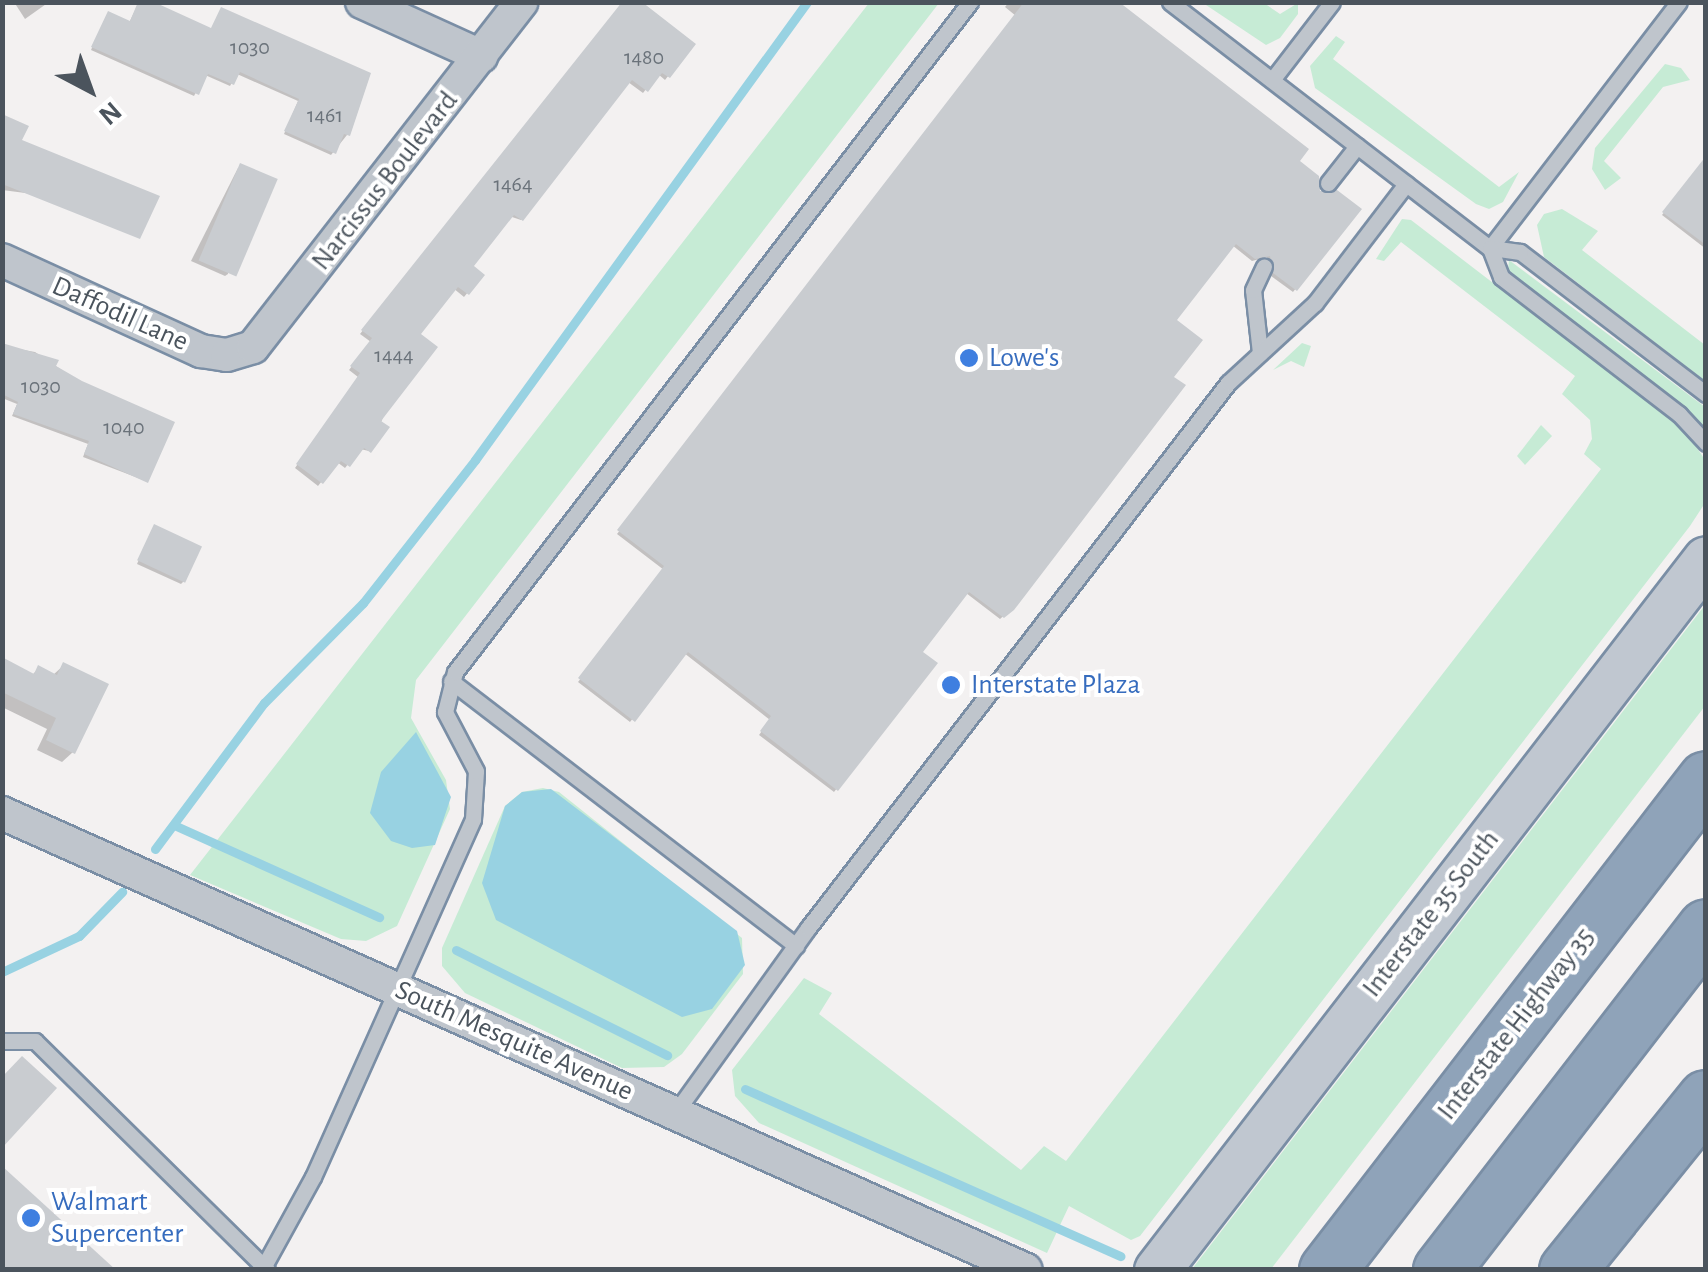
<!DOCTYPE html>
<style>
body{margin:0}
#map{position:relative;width:1708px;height:1272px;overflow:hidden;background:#f3f1f1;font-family:"Alegreya Sans",sans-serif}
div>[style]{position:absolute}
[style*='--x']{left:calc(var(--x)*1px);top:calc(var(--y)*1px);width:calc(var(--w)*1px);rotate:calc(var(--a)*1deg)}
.green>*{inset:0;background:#c6ebd5}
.water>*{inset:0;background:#98d2e2}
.shadow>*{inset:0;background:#0003}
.stream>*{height:9px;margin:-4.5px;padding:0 4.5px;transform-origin:4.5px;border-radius:4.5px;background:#98d2e2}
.building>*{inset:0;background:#c9ccd0;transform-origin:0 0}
.roads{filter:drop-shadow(2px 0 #7a8ea5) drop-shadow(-2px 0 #7a8ea5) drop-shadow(0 2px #7a8ea5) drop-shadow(0 -2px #7a8ea5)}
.service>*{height:15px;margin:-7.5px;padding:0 7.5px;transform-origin:7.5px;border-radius:7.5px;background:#bfc5cc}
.minor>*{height:32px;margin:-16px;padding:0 16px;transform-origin:16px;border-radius:16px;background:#bfc5cc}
.secondary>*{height:45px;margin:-22.5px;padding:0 22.5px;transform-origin:22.5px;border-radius:22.5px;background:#c0c7d0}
.motorway>*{height:55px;margin:-27.5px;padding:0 27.5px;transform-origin:27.5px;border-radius:27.5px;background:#8fa3b9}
.dots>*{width:28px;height:28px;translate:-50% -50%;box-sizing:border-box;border:5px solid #fff;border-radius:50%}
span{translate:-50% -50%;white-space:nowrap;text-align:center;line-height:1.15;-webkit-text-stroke:8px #fff;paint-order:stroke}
.number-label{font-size:22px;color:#6a727a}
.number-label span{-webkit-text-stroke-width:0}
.street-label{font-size:28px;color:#4b545d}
.shop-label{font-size:28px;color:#366cbe}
.left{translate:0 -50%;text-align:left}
.frame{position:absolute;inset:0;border:5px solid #4b545d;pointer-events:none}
.north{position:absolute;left:40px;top:40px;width:100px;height:100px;-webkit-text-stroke:8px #fff;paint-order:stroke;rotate:139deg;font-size:28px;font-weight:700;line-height:40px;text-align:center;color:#4b545d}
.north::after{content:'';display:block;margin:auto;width:35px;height:45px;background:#4b545d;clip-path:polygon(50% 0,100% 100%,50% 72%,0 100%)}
</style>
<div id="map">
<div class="green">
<div style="clip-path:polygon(869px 3px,939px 3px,416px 680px,411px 718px,446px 780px,450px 809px,397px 926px,366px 941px,341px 939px,190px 875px)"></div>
<div style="clip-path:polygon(1203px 3px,1264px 3px,1280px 14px,1298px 3px,1298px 14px,1280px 38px,1266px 45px)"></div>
<div style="clip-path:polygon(1336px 36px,1345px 42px,1333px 59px,1499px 187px,1519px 172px,1503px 202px,1489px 209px,1476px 204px,1315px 88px,1310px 66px)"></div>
<div style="clip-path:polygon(1665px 64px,1681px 68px,1690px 80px,1663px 87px,1604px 161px,1621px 178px,1605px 190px,1592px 169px,1595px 148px)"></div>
<div style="clip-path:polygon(1562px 209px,1598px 231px,1582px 250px,1705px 345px,1705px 381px,1544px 257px,1537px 225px,1544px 214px)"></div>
<div style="clip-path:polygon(1402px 219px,1411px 220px,1686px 431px,1705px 460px,1705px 503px,1690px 526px,1140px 1236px,1131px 1240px,1069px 1206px,1047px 1253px,759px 1123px,735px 1096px,732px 1070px,804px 978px,832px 993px,819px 1014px,1021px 1170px,1044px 1146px,1066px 1161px,1601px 469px,1584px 454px,1592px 439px,1590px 420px,1562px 394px,1575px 376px,1401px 242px,1384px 261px,1376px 259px)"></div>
<div style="clip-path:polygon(1509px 260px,1705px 407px,1705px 427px,1508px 270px)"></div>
<div style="clip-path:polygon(1302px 343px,1311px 346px,1304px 367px,1291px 361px,1273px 370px)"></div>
<div style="clip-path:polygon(1541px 425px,1552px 436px,1525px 465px,1517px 456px)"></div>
<div style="clip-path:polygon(1705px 605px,1705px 706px,1271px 1269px,1192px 1269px)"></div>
<div style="clip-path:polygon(543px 788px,559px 792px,742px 938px,743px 974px,682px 1054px,664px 1067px,622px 1068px,465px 993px,442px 966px,442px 948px,505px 806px,522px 792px)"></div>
</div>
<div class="water">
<div style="clip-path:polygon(416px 732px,451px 797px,435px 845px,412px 848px,391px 841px,370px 813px,381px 772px)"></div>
<div style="clip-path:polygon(551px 789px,737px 931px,745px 965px,712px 1009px,682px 1017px,496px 920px,482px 883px,505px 806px,522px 792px)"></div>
</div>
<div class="shadow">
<div style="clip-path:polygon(14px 2px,49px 2px,25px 19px)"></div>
<div style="clip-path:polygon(139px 2px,211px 31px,368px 75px,347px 135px,331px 155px,284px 134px,298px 101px,237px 74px,230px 86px,205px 75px,194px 96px,91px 50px,106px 17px,129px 23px)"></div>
<div style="clip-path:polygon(624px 2px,693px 44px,665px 80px,658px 74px,643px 93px,628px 82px,521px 220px,509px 216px,470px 266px,482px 275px,464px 297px,453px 288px,418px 334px,369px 451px,360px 449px,345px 468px,337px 462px,318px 486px,295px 468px,358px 377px,349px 370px,371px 342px,360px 334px)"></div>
<div style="clip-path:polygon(1009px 2px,1114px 2px,1296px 162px,1318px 194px,1359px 210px,1293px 292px,1271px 276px,1267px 257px,1252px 261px,1232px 245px,1174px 321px,1008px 612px,1000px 619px,966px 593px,920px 653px,934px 664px,834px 792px,759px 735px,770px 720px,684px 653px,630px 722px,578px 682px,664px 570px,617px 534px,1016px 16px,1005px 7px)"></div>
<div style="clip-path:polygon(2px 117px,19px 142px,138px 237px,33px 194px,2px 190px)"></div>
<div style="clip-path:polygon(1706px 158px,1706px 249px,1662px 215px)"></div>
<div style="clip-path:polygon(238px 168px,228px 274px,225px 276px,191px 261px)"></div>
<div style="clip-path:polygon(2px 346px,35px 352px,81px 383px,146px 481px,83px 457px,88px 444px,12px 416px,17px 404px,2px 398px)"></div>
<div style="clip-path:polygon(152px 530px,184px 581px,181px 584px,137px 564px)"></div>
<div style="clip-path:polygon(2px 660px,32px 675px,39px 668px,53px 675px,64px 665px,73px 752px,62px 762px,37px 750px,47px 729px,2px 707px)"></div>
</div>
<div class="stream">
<div style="--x:174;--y:825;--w:225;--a:24.2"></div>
<div style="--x:155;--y:849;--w:182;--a:-53.3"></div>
<div style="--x:264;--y:703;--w:141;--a:-45.3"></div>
<div style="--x:363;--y:603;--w:182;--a:-51.9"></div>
<div style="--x:475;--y:460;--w:566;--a:-54.06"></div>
<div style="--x:456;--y:950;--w:236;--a:26.5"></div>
<div style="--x:2;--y:972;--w:85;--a:-25.1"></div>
<div style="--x:79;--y:936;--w:62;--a:-45.7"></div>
<div style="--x:745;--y:1089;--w:411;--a:24"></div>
</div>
<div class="building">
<div style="clip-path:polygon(138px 2px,154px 2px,211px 28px,221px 7px,371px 73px,350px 136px,344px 134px,336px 154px,284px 131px,299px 99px,240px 72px,234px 85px,208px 74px,199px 95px,91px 47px,108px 11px,130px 21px)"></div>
<div style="clip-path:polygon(622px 2px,642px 2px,696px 44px,670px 78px,662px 73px,648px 92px,632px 80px,523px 221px,514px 215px,474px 266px,485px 275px,469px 295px,458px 287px,421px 334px,438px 347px,381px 421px,390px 427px,371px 453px,364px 448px,350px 467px,341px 461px,323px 484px,296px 464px,360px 373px,350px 366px,372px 338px,361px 330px)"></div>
<div style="clip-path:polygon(1024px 2px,1119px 2px,1309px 149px,1300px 161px,1319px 176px,1320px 191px,1337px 190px,1362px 209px,1297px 291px,1273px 273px,1270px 256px,1255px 259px,1236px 244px,1177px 320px,1203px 340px,1174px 377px,1186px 385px,1014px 610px,1004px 618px,969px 592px,923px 652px,938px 663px,838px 791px,760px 731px,771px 716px,688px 652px,635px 722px,578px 678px,664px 566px,617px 530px)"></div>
<div style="clip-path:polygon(2px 114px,29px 126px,22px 140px,160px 196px,140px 239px,2px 184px)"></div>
<div style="clip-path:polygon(1706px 156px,1706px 245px,1662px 212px)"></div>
<div style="left:240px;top:163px;width:41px;height:106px;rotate:23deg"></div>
<div style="clip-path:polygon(2px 343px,59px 360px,56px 366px,82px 381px,175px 422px,148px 483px,84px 454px,89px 441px,13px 414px,18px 402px,2px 394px)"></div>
<div style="left:154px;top:524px;width:53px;height:40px;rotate:25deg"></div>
<div style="clip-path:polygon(2px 657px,34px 674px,38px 665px,57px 675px,63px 662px,109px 684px,75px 754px,46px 740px,56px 718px,2px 692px)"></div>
<div style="clip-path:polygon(22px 1056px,57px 1088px,2px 1148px,2px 1077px)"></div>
<div style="clip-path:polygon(2px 1166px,116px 1270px,2px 1270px)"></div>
</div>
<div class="roads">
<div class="service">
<div style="--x:1170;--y:2;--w:404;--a:37.6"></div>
<div style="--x:1490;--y:248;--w:310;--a:-52.5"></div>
<div style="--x:1272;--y:80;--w:98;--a:-52.4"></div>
<div style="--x:1328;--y:183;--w:47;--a:-51.9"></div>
<div style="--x:1260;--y:353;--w:63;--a:-96.3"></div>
<div style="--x:1253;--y:290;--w:26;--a:-65"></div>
<div style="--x:1706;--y:394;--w:234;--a:-142.6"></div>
<div style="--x:1520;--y:252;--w:30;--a:-172"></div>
<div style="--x:1490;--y:248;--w:31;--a:69"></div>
<div style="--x:1501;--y:277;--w:225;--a:37.6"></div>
<div style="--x:1679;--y:414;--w:40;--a:47"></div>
<div style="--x:451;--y:681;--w:435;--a:37.5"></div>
<div style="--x:2;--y:1041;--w:33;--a:0"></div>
<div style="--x:35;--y:1041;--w:326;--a:44.6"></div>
<div style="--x:675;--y:1113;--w:228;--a:-54.3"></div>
<div style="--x:808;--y:928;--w:688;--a:-52.38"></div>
<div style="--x:1228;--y:383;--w:118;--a:-42.6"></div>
<div style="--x:1315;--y:303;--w:150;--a:-52.6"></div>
<div style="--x:264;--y:1266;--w:102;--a:-61.2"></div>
<div style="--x:313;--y:1177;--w:392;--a:-65.9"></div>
<div style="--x:473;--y:819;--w:48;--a:-86.4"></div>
<div style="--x:476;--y:771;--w:67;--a:-117.7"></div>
<div style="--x:445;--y:712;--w:41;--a:-76"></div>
<div style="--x:455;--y:672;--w:845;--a:-52.45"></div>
</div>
<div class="minor">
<div style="--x:362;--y:2;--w:131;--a:24.4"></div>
<div style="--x:2;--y:260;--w:219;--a:24.6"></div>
<div style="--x:201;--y:351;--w:26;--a:9"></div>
<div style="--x:227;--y:355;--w:27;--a:-17"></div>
<div style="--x:253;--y:347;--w:437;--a:-52.1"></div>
<div style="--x:2;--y:813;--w:1121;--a:24.05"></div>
</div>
<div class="secondary">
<div style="--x:1157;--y:1270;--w:898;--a:-52.33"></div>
</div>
<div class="motorway">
<div style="--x:1327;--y:1270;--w:620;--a:-52.34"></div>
<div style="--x:1441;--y:1270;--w:433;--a:-52.3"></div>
<div style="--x:1567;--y:1270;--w:221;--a:-51.1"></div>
</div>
</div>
<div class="dots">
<div style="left:969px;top:358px;background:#3f7fe0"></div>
<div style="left:951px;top:685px;background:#3f7fe0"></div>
<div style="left:31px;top:1218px;background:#3f7fe0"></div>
</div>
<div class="number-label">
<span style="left:250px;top:48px">1030</span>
<span style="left:644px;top:58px">1480</span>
<span style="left:325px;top:116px">1461</span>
<span style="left:513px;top:185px">1464</span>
<span style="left:394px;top:356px">1444</span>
<span style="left:41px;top:387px">1030</span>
<span style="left:124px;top:428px">1040</span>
</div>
<div class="street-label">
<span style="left:385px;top:181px;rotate:-52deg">Narcissus Boulevard</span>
<span style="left:120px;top:314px;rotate:24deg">Daffodil Lane</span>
<span style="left:1431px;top:914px;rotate:-52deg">Interstate 35 South</span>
<span style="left:1516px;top:1024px;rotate:-52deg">Interstate Highway 35</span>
<span style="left:514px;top:1041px;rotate:24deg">South Mesquite Avenue</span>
</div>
<div class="shop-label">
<span class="left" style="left:989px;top:358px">Lowe's</span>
<span class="left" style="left:971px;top:685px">Interstate Plaza</span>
<span class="left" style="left:51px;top:1218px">Walmart<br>Supercenter</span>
</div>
<div class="frame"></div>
<div class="north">N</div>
</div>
